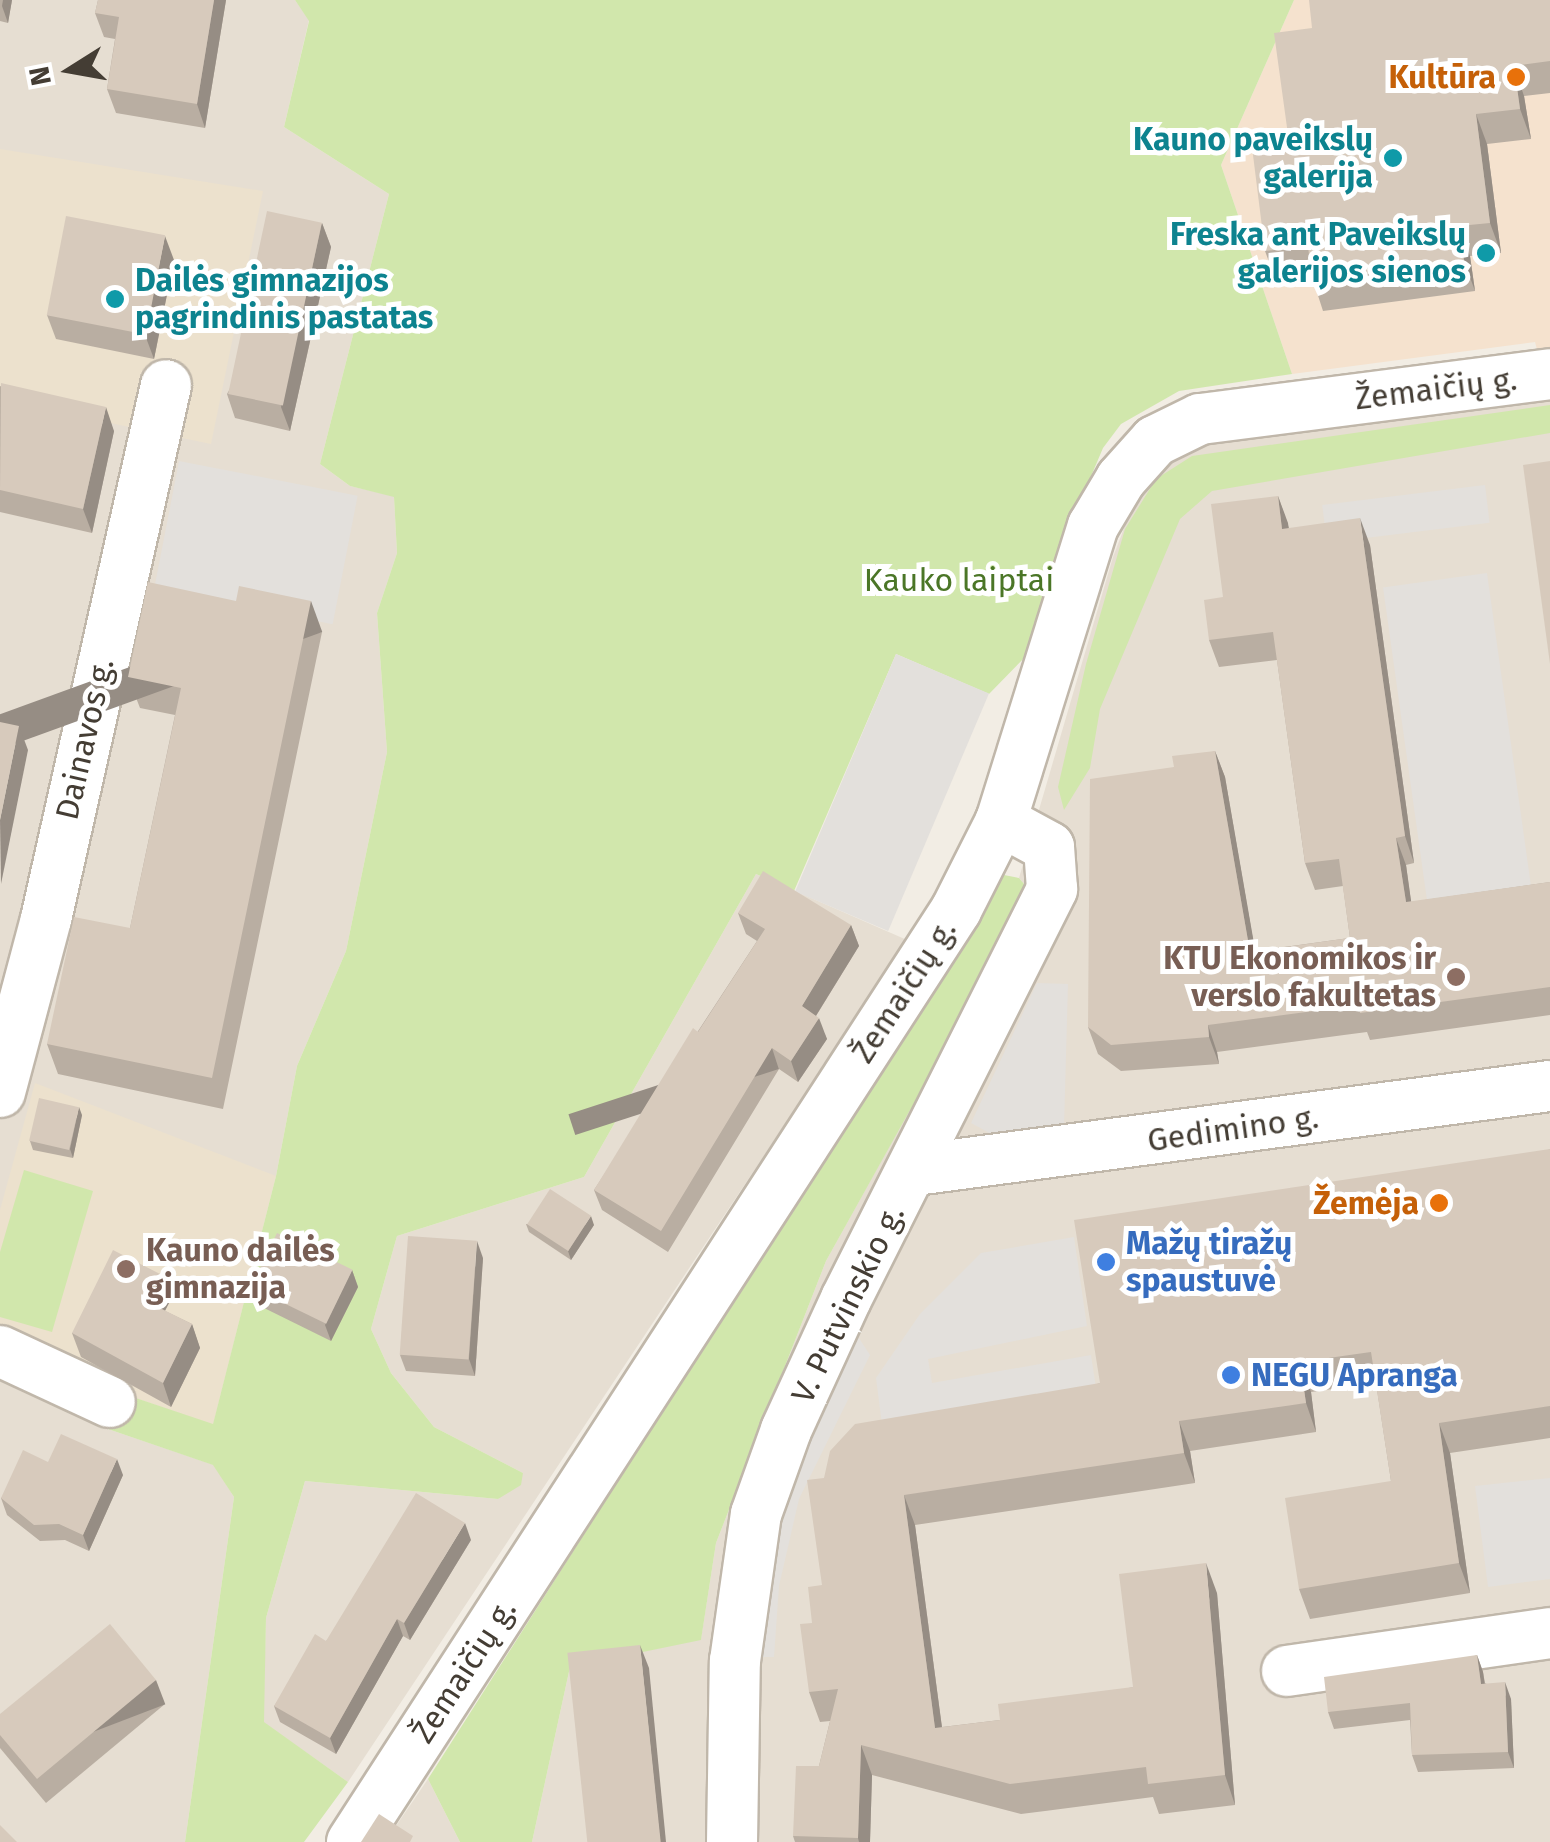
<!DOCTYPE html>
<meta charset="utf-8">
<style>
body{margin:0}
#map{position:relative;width:1550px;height:1842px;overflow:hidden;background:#f2ede4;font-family:"Fira Sans",sans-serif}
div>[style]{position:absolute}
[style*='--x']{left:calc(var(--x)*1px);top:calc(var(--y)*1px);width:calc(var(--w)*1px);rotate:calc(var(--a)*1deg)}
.residential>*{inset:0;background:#e6ded2}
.commercial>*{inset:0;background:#f5e2ce}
.education>*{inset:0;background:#ece1cd}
.green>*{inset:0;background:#d1e7ac}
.parking>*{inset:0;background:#e3e0dc;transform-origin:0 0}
.roads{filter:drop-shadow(2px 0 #c0b7aa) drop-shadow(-2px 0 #c0b7aa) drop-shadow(0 2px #c0b7aa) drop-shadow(0 -2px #c0b7aa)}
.minor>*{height:50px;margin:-25px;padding:0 25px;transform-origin:25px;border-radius:25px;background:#fff}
.wall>*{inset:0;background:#b9aea2}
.shaded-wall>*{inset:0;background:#968d84;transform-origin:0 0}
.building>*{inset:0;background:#d7cabc;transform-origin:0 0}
.dots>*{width:28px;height:28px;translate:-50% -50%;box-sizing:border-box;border:5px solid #fff;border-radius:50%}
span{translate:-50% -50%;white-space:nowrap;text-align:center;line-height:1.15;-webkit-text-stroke:10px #fff;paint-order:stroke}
.food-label{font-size:32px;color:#c56008;font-weight:700}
.right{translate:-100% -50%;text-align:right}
.culture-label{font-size:32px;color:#0d838f;font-weight:700}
.left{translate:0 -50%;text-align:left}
.street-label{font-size:32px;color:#443d34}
.park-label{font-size:32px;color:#4b7627}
.education-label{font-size:32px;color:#785e54;font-weight:700}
.shop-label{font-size:32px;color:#366cbe;font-weight:700}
.north{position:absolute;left:20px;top:20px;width:100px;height:100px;-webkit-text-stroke:8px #fff;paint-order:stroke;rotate:259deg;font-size:28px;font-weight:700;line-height:40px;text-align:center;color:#443d34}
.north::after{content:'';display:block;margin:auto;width:35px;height:45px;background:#443d34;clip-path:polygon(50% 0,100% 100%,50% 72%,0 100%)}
</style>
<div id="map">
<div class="residential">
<div style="clip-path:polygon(0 0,295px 0,309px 20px,284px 127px,389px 194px,320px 464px,350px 486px,394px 496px,397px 553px,377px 613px,387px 752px,346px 951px,297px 1066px,276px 1176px,110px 1402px,105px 1428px,214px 1465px,234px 1497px,185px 1842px,0 1842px)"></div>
<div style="clip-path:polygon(1550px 399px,1550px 1842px,532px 1842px,570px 1667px,701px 1639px,716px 1543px,826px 1261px,910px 1109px,948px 1079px,1030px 891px,1019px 878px,1113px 557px,1138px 492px,1173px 459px,1212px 444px)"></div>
<div style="clip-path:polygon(756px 874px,907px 940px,348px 1782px,263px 1722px,266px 1618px,305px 1481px,498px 1499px,523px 1473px,434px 1427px,391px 1373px,371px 1329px,397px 1236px,584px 1177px)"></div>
<div style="clip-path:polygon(428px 1779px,460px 1842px,385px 1842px)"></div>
</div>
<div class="commercial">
<div style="clip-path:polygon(1294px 0,1550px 0,1550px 352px,1538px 353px,1535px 342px,1292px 374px,1221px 165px)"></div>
</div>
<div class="education">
<div style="clip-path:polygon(0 149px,263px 191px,211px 444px,0 400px)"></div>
<div style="clip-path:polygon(35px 1083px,276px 1176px,213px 1425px,115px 1391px,0 1328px,0 1210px)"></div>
</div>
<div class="green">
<div style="clip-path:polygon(295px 0,1294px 0,1221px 165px,1292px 374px,1179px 391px,1121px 424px,1103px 448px,1072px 521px,1032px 650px,989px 694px,896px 654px,794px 891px,756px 874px,584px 1177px,397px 1236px,371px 1329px,391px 1373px,434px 1427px,523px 1473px,521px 1485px,498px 1499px,305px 1481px,266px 1618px,264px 1722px,348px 1782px,304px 1842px,185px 1842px,234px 1497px,213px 1465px,105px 1428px,115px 1391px,213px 1424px,276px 1176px,297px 1066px,346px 951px,387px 752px,377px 613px,397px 553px,394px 497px,350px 486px,320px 464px,389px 194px,284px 127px,309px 21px)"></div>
<div style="clip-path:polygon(1550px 405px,1550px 433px,1212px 491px,1180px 519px,1100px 709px,1090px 768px,1064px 810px,1058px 787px,1086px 664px,1125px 529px,1156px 479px,1192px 456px)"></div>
<div style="clip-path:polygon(1004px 875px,1019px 878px,1030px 891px,948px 1079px,910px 1110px,826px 1261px,716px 1543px,701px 1640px,570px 1667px,532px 1842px,460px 1842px,428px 1779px)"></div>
<div style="clip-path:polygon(24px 1170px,93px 1191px,52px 1332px,0 1317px,0 1252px)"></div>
</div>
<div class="parking">
<div style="left:179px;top:461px;width:182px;height:131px;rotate:11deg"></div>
<div style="left:1485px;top:485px;width:38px;height:164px;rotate:83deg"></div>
<div style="left:1487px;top:573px;width:336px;height:105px;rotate:82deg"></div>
<div style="left:896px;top:654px;width:101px;height:258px;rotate:23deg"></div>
<div style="clip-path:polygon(1037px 983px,1068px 984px,1064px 1128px,997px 1137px,971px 1123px)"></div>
<div style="clip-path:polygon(1074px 1237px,1087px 1326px,928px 1359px,932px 1383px,1091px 1355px,1100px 1414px,885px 1448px,876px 1378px,920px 1314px,981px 1253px)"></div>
<div style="clip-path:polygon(851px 1326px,870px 1355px,799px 1499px,779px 1586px,774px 1657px,747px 1657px,752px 1593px)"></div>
<div style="clip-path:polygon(1550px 1478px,1550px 1579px,1488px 1587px,1475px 1486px)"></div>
</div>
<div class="roads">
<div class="minor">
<div style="--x:0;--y:1092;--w:179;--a:-75.1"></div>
<div style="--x:46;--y:919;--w:547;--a:-77.33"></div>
<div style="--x:915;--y:1170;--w:641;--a:-7.54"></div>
<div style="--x:0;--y:1351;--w:121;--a:24.9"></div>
<div style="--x:1287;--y:1671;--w:266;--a:-8.2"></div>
<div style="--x:352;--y:1842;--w:1111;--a:-57.05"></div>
<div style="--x:956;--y:910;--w:100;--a:-63.2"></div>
<div style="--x:1001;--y:821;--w:309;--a:-72.7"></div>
<div style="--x:1093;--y:526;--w:55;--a:-59.2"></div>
<div style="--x:1121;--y:479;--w:51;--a:-48.2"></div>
<div style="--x:1155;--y:441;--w:50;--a:-26.1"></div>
<div style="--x:1200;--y:419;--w:353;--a:-7.3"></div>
<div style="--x:732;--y:1842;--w:181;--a:-89.1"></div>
<div style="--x:735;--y:1661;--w:148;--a:-81.9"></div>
<div style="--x:756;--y:1514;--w:89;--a:-70.3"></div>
<div style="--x:786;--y:1430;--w:144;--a:-65.4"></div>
<div style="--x:846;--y:1299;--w:459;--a:-63.3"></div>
<div style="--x:1052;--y:889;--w:42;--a:-94.1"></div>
<div style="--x:1049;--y:847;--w:55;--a:-151.6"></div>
</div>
</div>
<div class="wall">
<div style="clip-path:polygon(0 0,12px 0,8px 23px,0 21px)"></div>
<div style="clip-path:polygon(98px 0,226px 0,205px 128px,116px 113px,107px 89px,115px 39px,104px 37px,95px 13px)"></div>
<div style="clip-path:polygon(1550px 0,1550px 93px,1524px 96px,1531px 139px,1487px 144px,1501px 253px,1470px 256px,1475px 291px,1323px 311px,1312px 277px,1276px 281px,1265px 251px,1289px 142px)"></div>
<div style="clip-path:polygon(322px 223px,331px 247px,290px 431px,235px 418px,227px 394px)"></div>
<div style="clip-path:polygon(174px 260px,154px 359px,56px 339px,47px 315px)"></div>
<div style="clip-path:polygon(0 386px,114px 431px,92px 533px,0 512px)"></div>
<div style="clip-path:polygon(1278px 496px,1289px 528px,1370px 545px,1414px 863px,1406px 865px,1411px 902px,1550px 882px,1550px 1015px,1370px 1040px,1367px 1032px,1217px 1052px,1219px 1064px,1121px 1071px,1098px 1054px,1088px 1027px,1174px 767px,1215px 751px,1225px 777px,1255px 951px,1350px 938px,1343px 886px,1315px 890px,1305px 863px,1277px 660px,1219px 667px,1209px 640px,1223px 597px)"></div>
<div style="clip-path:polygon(322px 632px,223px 1109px,58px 1074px,47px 1044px,130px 928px,175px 715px,140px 708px,128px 677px)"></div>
<div style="clip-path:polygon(738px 913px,851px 925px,859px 946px,816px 1016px,827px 1039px,798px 1082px,779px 1069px,668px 1252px,602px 1210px,594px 1190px,757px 941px,746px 934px)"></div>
<div style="clip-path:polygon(82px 1115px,73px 1158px,33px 1150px,30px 1141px)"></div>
<div style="clip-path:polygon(1550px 1149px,1550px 1438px,1450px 1453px,1470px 1593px,1310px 1619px,1299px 1589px,1391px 1481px,1376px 1383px,1311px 1392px,1316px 1432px,1190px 1451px,1195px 1483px,915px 1525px,942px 1727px,1000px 1720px,1133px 1687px,1217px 1593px,1235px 1805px,1159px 1814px,1153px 1797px,1021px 1814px,872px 1775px,870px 1842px,795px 1842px,793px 1836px,819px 1766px,830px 1721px,820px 1722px,809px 1692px,812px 1623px,822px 1585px,824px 1478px,1100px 1383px)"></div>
<div style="clip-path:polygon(526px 1224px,594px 1225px,571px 1260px,529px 1232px)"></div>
<div style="clip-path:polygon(483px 1258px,475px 1376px,406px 1371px,400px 1355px)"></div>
<div style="clip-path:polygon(352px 1270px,358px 1287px,331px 1341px,256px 1304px,250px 1287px)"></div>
<div style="clip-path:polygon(171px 1299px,165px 1311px,192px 1324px,200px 1348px,171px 1407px,81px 1357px,72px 1333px)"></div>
<div style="clip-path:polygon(48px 1462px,123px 1475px,89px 1551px,65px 1540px,40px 1541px,7px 1515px,1px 1498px)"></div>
<div style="clip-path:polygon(471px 1540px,410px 1640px,403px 1636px,336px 1754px,280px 1722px,274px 1706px,326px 1641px)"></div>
<div style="clip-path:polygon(1477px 1655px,1483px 1672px,1485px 1683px,1511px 1699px,1514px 1768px,1418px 1772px,1412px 1755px,1410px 1720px,1334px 1729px,1328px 1712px)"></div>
<div style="clip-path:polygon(165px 1704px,46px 1803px,0 1748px,0 1714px)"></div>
</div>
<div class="shaded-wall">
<div style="clip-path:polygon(3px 0,12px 0,8px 23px,2px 6px)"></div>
<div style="clip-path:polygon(214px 0,226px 0,205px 128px,197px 104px)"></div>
<div style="clip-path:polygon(1514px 66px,1524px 96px,1531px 139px,1520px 109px)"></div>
<div style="clip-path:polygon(1476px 114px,1487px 144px,1501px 253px,1490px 223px)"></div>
<div style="clip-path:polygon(322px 223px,331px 247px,290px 431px,281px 407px)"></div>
<div style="clip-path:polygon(1459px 226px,1470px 256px,1475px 291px,1464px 261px)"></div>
<div style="clip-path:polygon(165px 236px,174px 260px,154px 359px,145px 335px)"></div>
<div style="clip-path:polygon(106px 407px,114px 431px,92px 533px,83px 509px)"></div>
<div style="clip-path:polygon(1278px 496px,1288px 523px,1292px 556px,1282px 529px)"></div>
<div style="clip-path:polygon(1360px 518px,1370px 545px,1414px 863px,1405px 836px)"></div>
<div style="left:311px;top:601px;width:33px;height:487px;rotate:70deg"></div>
<div style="clip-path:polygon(19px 726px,28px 750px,1px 884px,0 820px)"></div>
<div style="clip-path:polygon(1215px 751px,1225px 777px,1260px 978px,1250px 952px)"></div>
<div style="clip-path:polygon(1396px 838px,1406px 865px,1415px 929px,1406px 902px)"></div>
<div style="clip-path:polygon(851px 925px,859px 946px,809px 1027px,802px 1006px)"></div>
<div style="clip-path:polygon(819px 1018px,827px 1039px,798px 1082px,791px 1061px)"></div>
<div style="clip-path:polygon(1208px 1025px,1217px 1052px,1219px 1064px,1209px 1037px)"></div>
<div style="left:772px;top:1048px;width:22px;height:214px;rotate:72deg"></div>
<div style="clip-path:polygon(79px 1107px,82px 1115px,73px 1158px,70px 1149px)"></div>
<div style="clip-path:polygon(591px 1216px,594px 1225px,571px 1260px,568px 1251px)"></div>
<div style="clip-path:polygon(477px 1241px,483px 1258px,475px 1376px,469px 1359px)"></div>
<div style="clip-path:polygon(352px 1270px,358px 1287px,331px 1341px,325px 1325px)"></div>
<div style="clip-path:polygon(162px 1275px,171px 1299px,157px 1326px,148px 1302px)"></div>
<div style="clip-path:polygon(192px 1324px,200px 1348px,171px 1407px,163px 1383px)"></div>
<div style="clip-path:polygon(1300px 1362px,1311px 1392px,1316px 1432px,1306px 1403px)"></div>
<div style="clip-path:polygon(1179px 1421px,1190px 1451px,1195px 1483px,1184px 1453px)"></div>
<div style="clip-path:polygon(1439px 1423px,1450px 1453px,1470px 1593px,1459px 1563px)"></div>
<div style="clip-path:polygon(117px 1459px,123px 1475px,89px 1551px,83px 1535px)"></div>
<div style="clip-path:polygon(904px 1495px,915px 1525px,946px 1758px,935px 1728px)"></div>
<div style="clip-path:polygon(465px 1523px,471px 1540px,410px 1640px,404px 1623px)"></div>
<div style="clip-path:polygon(1206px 1563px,1217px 1593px,1235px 1805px,1225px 1775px)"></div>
<div style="clip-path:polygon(397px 1619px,403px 1636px,336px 1754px,330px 1738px)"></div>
<div style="clip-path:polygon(640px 1645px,649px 1668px,666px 1842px,660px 1842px)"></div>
<div style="clip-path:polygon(1477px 1655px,1483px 1672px,1487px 1700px,1481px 1684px)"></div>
<div style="left:156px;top:1680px;width:26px;height:155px;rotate:69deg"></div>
<div style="clip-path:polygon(1505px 1682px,1511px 1699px,1514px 1768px,1508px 1752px)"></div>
<div style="clip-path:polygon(861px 1745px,872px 1775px,870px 1842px,859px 1842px,858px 1838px)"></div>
</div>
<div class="building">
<div style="clip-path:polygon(98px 0,214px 0,197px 104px,107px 89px,119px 17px,95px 13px)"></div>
<div style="clip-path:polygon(1309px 0,1550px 0,1550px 61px,1514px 66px,1520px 109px,1476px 114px,1490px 223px,1459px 226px,1464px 261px,1312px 281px,1308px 246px,1265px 251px,1252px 147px,1289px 142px,1274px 33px,1312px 28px)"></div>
<div style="left:267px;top:211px;width:56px;height:187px;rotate:12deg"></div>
<div style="left:66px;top:216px;width:101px;height:101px;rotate:11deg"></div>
<div style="clip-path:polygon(1px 383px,106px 407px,83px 509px,0 490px)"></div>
<div style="clip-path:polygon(1550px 461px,1550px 664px,1523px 465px)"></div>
<div style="clip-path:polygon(1278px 496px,1282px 529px,1360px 518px,1405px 836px,1396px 838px,1406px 902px,1550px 882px,1550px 987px,1360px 1013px,1359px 1005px,1208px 1025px,1209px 1037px,1111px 1045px,1088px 1027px,1090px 779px,1174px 767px,1172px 756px,1215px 751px,1250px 952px,1350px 938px,1339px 859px,1305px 863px,1273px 632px,1209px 640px,1204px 600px,1223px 597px,1211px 504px)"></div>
<div style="clip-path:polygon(148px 582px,236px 601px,239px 586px,311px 601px,212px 1078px,47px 1044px,74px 917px,130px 928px,181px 688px,128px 677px)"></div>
<div style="clip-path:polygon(0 722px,19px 726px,0 820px)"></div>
<div style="clip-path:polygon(763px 871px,851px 925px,802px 1006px,819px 1018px,791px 1061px,772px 1048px,661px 1231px,594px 1190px,693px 1028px,698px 1032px,765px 929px,738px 913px)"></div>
<div style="left:39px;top:1098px;width:41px;height:44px;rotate:13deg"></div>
<div style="clip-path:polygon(1550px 1149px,1550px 1406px,1439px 1423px,1459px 1563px,1299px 1589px,1285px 1498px,1391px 1481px,1371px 1352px,1300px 1362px,1306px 1403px,1179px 1421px,1184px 1453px,904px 1495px,935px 1728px,1000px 1720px,998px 1704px,1133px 1687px,1119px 1574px,1206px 1563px,1225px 1775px,1148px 1784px,1146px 1767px,1010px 1784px,861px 1745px,858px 1838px,793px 1836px,796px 1766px,819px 1766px,838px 1689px,809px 1692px,800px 1624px,812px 1623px,808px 1587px,822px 1585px,807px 1480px,824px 1478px,830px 1451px,855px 1424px,1100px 1383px,1074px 1220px)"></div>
<div style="left:550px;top:1189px;width:49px;height:42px;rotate:33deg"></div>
<div style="left:277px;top:1233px;width:84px;height:60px;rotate:26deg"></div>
<div style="left:408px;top:1236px;width:69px;height:119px;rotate:4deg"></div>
<div style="clip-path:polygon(113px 1250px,162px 1275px,148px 1302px,192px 1324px,163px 1383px,72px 1333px)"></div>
<div style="clip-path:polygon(61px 1434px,117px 1459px,83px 1535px,59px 1524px,34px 1525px,1px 1498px,23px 1450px,48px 1462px)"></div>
<div style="clip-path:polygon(416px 1493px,465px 1523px,404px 1623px,397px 1619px,330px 1738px,274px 1706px,315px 1634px,326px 1641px)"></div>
<div style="clip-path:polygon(110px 1624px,156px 1680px,37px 1779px,0 1735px,0 1714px)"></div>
<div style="left:640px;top:1645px;width:198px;height:73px;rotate:84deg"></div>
<div style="clip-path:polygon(1477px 1655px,1481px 1684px,1505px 1682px,1508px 1752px,1412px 1755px,1410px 1703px,1328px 1712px,1324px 1677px)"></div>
<div style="clip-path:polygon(379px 1814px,413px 1836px,410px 1842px,361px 1842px)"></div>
<div style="clip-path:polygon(0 1825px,17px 1842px,0 1842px)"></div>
</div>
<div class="dots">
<div style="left:1516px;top:77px;background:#e8710a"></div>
<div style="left:1393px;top:158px;background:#0f9aa8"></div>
<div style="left:1486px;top:253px;background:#0f9aa8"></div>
<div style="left:115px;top:299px;background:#0f9aa8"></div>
<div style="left:1456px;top:977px;background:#8d6e63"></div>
<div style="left:1439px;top:1203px;background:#e8710a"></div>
<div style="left:1106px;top:1262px;background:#3f7fe0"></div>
<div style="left:126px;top:1269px;background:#8d6e63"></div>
<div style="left:1231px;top:1375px;background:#3f7fe0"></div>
</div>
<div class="food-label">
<span class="right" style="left:1496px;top:77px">Kultūra</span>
<span class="right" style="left:1419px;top:1203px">Žemėja</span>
</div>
<div class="culture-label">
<span class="right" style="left:1373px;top:158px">Kauno paveikslų<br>galerija</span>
<span class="right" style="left:1466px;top:253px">Freska ant Paveikslų<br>galerijos sienos</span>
<span class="left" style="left:135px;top:299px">Dailės gimnazijos<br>pagrindinis pastatas</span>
</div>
<div class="street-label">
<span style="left:1436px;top:389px;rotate:-7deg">Žemaičių g.</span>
<span style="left:85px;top:739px;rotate:-77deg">Dainavos g.</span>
<span style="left:904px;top:991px;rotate:-57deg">Žemaičių g.</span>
<span style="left:1233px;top:1129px;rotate:-8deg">Gedimino g.</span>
<span style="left:848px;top:1304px;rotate:-64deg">V. Putvinskio g.</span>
<span style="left:464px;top:1671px;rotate:-57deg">Žemaičių g.</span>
</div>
<div class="park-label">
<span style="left:959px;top:580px">Kauko laiptai</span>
</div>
<div class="education-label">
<span class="right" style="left:1436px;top:977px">KTU Ekonomikos ir<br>verslo fakultetas</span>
<span class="left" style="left:146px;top:1269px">Kauno dailės<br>gimnazija</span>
</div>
<div class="shop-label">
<span class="left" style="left:1126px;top:1262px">Mažų tiražų<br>spaustuvė</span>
<span class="left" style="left:1251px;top:1375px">NEGU Apranga</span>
</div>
<div class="north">N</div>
</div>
